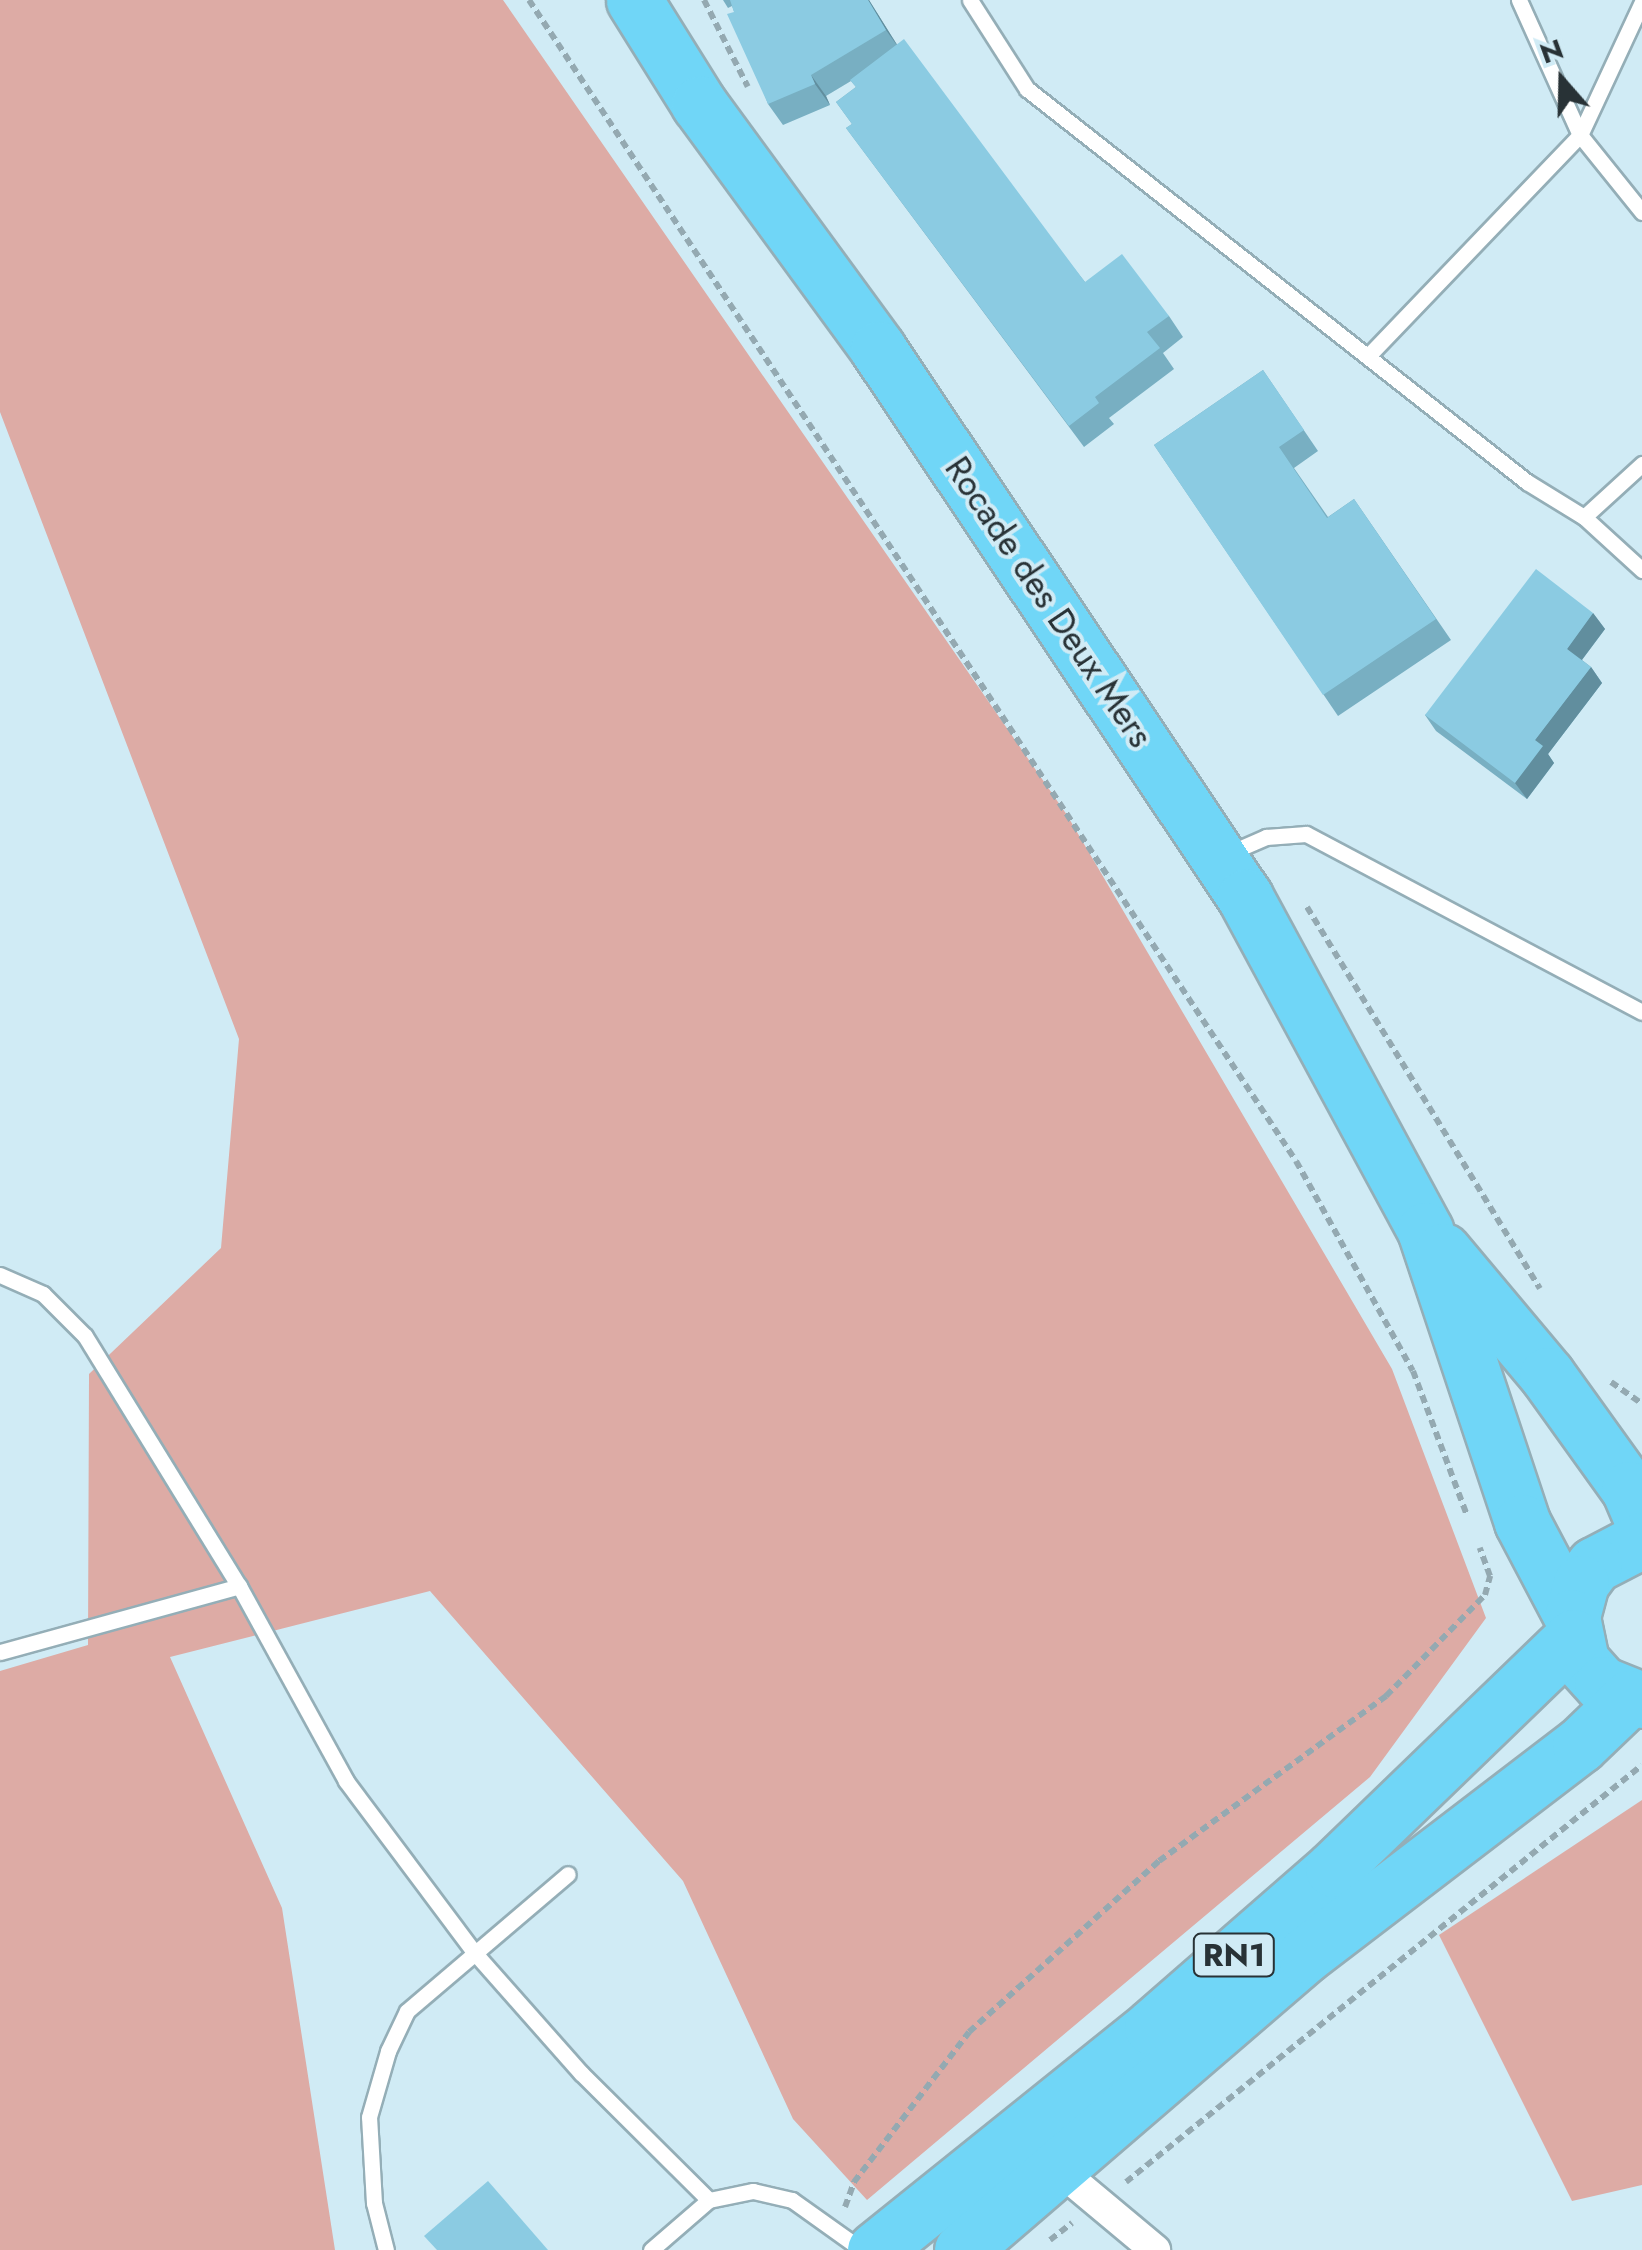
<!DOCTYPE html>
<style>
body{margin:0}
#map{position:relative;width:1642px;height:2250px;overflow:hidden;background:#d0ebf5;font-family:Jost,sans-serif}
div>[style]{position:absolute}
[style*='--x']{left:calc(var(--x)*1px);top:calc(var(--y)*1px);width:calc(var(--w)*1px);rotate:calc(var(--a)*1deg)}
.green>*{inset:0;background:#ddaba5}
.path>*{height:6px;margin-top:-3px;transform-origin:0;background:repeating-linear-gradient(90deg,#94a9b1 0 8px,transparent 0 13px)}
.roads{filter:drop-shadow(2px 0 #94aeb7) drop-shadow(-2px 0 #94aeb7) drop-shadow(0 2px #94aeb7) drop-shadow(0 -2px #94aeb7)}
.lane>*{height:15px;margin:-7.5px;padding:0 7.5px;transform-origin:7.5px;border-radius:7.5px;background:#fff}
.street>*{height:30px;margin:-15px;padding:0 15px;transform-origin:15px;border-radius:15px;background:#fff}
.highway>*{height:55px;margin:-27.5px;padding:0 27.5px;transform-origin:27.5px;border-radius:27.5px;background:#70d6f7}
.wall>*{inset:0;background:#78afc2}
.shaded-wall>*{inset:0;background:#618e9e}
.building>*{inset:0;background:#8bcbe2}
span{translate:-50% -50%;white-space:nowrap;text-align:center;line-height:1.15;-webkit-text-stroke:8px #d0ebf5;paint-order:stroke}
.shield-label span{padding:2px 8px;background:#d0ebf5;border:2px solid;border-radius:8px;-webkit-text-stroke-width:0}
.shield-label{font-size:32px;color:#283236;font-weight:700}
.street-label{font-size:35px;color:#283236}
.north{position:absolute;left:1512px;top:30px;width:100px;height:100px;-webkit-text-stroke:8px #d0ebf5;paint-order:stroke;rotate:340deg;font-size:28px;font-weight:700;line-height:40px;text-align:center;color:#283236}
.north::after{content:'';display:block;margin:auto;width:35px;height:45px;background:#283236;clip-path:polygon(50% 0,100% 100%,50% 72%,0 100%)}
</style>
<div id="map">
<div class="green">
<div style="clip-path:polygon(0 0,503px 0,1067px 815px,1392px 1369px,1486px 1618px,1370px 1777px,867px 2200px,793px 2119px,683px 1881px,430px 1591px,170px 1657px,282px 1908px,335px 2250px,0 2250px,0 1671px,88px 1645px,89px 1374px,221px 1248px,239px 1039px,0 412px)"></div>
<div style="clip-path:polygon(1642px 1800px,1642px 2185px,1572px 2201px,1439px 1935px)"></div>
</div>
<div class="path">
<div style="--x:529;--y:0;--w:1391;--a:56.55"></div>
<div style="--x:1296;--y:1161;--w:240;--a:60.9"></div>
<div style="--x:1413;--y:1371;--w:152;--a:69.5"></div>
<div style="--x:704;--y:0;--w:97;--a:63.2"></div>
<div style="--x:1307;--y:907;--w:447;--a:58.6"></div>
<div style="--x:1611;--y:1382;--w:38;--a:35"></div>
<div style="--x:1126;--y:2182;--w:663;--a:-38.94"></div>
<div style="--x:845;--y:2207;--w:27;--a:-70"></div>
<div style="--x:854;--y:2182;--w:189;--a:-52.5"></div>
<div style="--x:969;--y:2032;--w:256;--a:-42"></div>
<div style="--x:1159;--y:1861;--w:281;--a:-36"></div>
<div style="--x:1386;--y:1696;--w:141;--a:-45.6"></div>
<div style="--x:1485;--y:1595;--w:20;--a:-75"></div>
<div style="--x:1490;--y:1576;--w:30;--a:-110"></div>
<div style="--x:1050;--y:2240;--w:28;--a:-38"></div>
</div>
<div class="roads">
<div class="lane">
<div style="--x:970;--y:0;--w:106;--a:57.4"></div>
<div style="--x:1027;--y:89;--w:636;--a:38.17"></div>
<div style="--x:1527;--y:482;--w:67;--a:31.6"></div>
<div style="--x:1584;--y:517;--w:79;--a:42.4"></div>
<div style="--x:1519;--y:0;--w:148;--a:65.7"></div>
<div style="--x:1580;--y:135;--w:147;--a:-65"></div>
<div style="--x:1368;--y:356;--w:306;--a:-46.2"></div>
<div style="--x:1580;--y:135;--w:99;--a:51.2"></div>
<div style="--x:1584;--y:517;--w:79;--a:-42.4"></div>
<div style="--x:1227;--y:854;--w:43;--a:-23.6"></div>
<div style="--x:1266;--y:837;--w:40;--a:-4.3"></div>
<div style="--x:1306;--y:834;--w:380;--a:27.9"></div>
<div style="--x:0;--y:1275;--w:47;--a:23.8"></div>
<div style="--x:43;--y:1294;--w:59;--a:45"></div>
<div style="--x:85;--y:1336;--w:294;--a:58.4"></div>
<div style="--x:239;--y:1586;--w:222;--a:61.2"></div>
<div style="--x:346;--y:1781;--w:212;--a:53.2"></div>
<div style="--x:473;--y:1951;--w:163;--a:48.5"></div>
<div style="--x:581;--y:2073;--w:180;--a:44.8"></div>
<div style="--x:0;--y:1652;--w:248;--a:-15.4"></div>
<div style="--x:386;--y:2250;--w:49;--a:-104.3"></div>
<div style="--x:374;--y:2203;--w:86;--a:-93.3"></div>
<div style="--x:369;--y:2117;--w:69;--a:-73.9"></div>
<div style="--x:388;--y:2051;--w:44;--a:-64.6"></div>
<div style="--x:407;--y:2011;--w:211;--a:-40.4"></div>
<div style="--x:651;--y:2250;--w:77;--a:-40.8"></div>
<div style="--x:709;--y:2200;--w:45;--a:-11.6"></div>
<div style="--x:753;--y:2191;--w:40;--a:13"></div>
<div style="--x:792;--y:2200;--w:86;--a:35.5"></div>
</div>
<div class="street">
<div style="--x:1057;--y:2168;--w:128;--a:39.9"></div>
</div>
<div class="highway">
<div style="--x:634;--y:0;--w:123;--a:58"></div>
<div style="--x:699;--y:104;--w:303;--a:53.8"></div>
<div style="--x:878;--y:349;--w:660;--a:56.19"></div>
<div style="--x:1245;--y:897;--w:379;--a:61.6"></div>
<div style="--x:1425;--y:1230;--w:308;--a:71.6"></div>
<div style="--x:1522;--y:1522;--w:107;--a:62.2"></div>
<div style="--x:1443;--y:1251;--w:162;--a:50"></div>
<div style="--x:1547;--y:1375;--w:140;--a:54.3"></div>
<div style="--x:1629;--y:1489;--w:33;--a:67"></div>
<div style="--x:1642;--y:1540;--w:54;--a:152.5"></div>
<div style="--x:1594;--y:1565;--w:22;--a:126"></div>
<div style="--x:1581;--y:1583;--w:35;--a:105"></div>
<div style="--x:1572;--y:1617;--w:45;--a:78.4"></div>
<div style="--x:1581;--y:1661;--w:31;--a:48"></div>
<div style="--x:1602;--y:1684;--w:43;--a:21.8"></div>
<div style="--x:875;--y:2250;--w:356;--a:-38.8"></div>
<div style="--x:1152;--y:2027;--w:240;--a:-41.1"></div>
<div style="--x:1333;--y:1869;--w:334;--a:-44"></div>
<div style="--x:962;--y:2250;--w:452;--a:-40.7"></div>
<div style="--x:1305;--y:1955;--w:346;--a:-37.4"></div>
<div style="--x:1580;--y:1745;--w:68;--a:-43.8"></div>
</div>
</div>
<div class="wall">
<div style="clip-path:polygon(723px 0,869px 0,897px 45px,1085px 282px,1169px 316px,1183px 337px,1163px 353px,1174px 369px,1109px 418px,1114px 424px,1084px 447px,846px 128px,852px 124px,836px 102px,856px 87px,851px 81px,826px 96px,830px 105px,783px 125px,768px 104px,732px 6px,728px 8px)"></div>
<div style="clip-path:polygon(1263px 370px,1318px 451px,1294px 468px,1328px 517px,1354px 499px,1451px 640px,1338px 716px,1154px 445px)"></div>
<div style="clip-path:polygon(1593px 613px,1605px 629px,1582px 660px,1591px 667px,1602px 683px,1548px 754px,1554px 763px,1527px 799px,1436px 731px,1425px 715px)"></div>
</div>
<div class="shaded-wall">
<div style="clip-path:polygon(868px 0,869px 0,901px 51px,886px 30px)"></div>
<div style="clip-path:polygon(811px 75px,826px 96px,830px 105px,815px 84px)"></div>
<div style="clip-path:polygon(1593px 613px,1605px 629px,1578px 665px,1567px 649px)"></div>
<div style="clip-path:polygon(1591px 667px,1602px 683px,1548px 754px,1554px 763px,1527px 799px,1515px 783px,1535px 740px)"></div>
</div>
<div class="building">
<div style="clip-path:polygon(730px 0,868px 0,886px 30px,811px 75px,815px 84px,768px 104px,727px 14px,734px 12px)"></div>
<div style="clip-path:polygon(904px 39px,1085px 282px,1122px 254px,1169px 316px,1147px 332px,1160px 348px,1095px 397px,1099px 403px,1069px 426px,846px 128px,852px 124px,836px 102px,856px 87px,850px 80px)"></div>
<div style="clip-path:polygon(1263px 370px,1304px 430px,1279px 447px,1327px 518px,1354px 499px,1436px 619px,1323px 695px,1154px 445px)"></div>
<div style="clip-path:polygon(1536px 569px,1593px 613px,1567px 649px,1591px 667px,1535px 740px,1543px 746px,1515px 783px,1425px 715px)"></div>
<div style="clip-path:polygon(488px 2181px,548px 2250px,437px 2250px,424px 2236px)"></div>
</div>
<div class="shield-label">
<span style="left:1234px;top:1955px">RN1</span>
</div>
<div class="street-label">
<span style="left:1049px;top:602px;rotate:56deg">Rocade des Deux Mers</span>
</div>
<div class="north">N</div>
</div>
